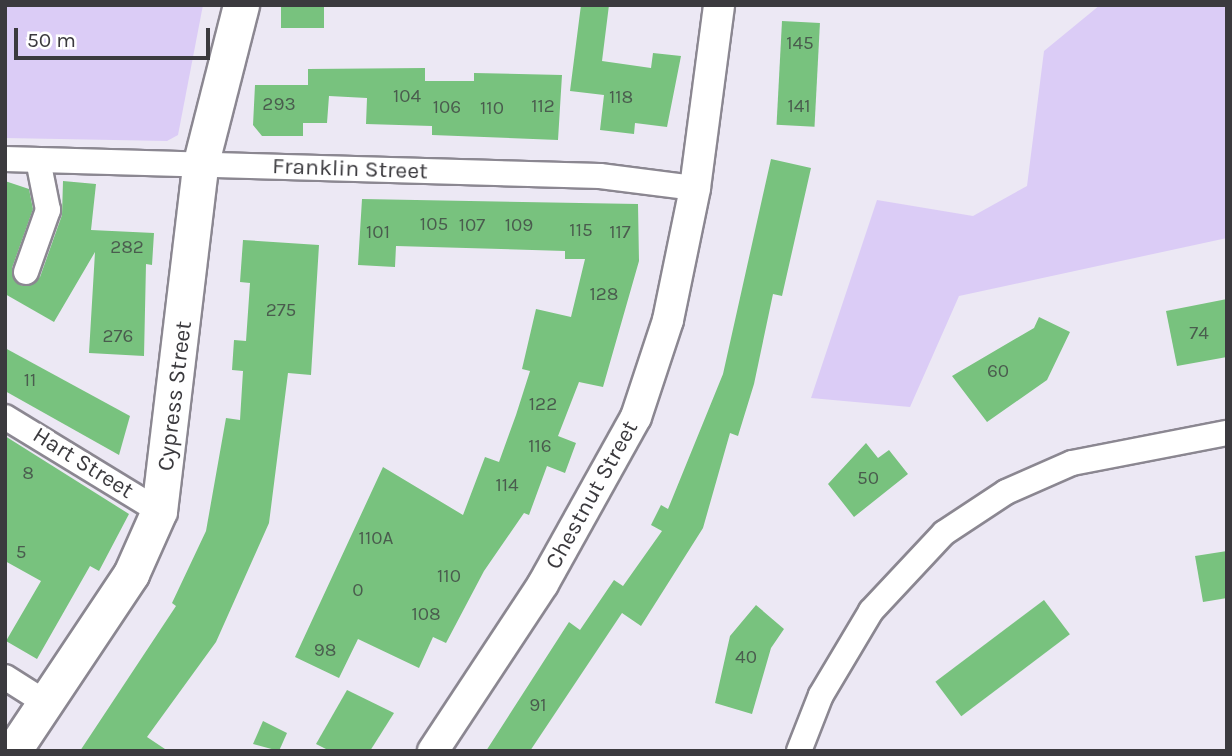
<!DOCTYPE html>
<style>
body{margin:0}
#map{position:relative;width:1232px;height:756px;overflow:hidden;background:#ece8f4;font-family:Karla,sans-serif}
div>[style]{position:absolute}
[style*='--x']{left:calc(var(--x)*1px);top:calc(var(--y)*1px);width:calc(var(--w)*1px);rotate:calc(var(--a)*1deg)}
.green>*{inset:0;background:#dbccf6}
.building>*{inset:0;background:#78c27e;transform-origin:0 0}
.roads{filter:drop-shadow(2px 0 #8b8791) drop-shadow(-2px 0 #8b8791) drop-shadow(0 2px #8b8791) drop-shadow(0 -2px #8b8791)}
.minor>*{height:24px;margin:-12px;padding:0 12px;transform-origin:12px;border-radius:12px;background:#fff}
.tertiary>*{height:30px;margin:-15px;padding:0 15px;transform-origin:15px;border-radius:15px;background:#fff}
.secondary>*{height:35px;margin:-17.5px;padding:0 17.5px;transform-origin:17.5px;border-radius:17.5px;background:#fff}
span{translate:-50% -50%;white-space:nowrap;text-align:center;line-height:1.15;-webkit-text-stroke:6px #fff;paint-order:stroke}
.number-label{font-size:19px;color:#4a5c4e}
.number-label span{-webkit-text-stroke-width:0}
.street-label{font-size:23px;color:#3b3a3e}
.frame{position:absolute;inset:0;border:7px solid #3b3a3e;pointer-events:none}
.scale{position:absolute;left:14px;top:28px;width:196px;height:32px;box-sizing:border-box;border:4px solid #3b3a3e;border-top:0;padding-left:9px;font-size:21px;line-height:24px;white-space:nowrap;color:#3b3a3e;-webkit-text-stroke:5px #fff;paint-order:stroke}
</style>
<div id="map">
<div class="green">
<div style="clip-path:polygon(5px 5px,203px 5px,178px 135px,167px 141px,5px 138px)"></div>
<div style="clip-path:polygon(1100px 5px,1227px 5px,1227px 238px,959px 296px,910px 407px,811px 398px,877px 200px,973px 216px,1027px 186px,1044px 51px)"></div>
</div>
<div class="building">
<div style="left:281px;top:5px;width:43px;height:23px"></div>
<div style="clip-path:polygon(581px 5px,609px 5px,602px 61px,651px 68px,653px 53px,681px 56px,667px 127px,635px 123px,634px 134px,600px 130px,604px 95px,570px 91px)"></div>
<div style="left:782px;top:21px;width:38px;height:104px;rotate:3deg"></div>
<div style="clip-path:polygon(425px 68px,425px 81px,474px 81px,474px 73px,562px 75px,558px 140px,432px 135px,432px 126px,366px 124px,367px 98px,329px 96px,327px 123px,303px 123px,303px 136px,262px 136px,253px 125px,255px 85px,308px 85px,308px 69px)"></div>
<div style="clip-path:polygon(771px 159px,811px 168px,782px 296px,773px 294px,754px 384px,738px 436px,730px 433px,703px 528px,641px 626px,622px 613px,530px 751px,486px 751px,569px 622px,580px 630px,614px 580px,623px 586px,662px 531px,651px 525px,661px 505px,668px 509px,723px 374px)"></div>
<div style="clip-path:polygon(5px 181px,29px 189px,33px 209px,12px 268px,22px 286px,40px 277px,62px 215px,63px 181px,96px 184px,91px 230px,154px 233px,152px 265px,146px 264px,144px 356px,89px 353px,95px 252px,54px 322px,5px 294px)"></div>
<div style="clip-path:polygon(362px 199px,638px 204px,639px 261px,603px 387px,579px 382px,558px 436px,576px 443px,565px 473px,547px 466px,529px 515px,524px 513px,484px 571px,446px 643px,433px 637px,419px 668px,358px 639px,339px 678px,295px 657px,383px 467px,463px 515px,485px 457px,499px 462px,516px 415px,530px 371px,522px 369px,536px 309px,571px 317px,585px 259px,565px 259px,565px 251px,396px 246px,395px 267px,358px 265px)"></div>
<div style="clip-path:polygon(243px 240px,319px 245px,311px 375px,288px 373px,269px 523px,216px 642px,147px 737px,168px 751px,80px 751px,176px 606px,172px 603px,206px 531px,226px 418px,240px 420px,243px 371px,232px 370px,234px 340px,246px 341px,250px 283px,240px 282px)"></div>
<div style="clip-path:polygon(1227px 299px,1227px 357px,1177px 366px,1166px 311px)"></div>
<div style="clip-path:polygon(1039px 317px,1070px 332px,1047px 380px,987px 422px,952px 376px,1034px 328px)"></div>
<div style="clip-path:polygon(5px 348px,130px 416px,119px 455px,5px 391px)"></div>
<div style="clip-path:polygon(5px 436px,129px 514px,99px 571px,90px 566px,37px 659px,6px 641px,41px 581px,5px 561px)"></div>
<div style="clip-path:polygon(866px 443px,878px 458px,889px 450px,908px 474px,854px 517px,828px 484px)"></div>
<div style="clip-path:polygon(1227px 551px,1227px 598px,1203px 602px,1195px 556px)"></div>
<div style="left:1044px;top:600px;width:43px;height:136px;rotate:53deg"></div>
<div style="clip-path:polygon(756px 605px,784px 629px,771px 648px,752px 714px,715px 703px,730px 636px)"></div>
<div style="clip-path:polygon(347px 690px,394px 713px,370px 751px,330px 751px,316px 744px)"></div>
<div style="clip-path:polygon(263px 721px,287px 733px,279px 751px,253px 744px)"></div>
</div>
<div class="roads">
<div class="minor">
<div style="--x:5;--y:159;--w:595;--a:1.64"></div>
<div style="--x:600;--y:176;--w:96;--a:7.2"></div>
<div style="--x:26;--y:272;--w:66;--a:-70.5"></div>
<div style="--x:48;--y:210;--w:51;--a:-101.3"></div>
<div style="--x:5;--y:417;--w:180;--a:31.4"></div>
<div style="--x:5;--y:677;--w:49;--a:32.4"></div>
<div style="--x:799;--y:751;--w:60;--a:-68.6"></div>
<div style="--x:821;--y:695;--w:98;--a:-59.2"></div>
<div style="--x:871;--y:611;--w:107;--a:-46.9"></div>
<div style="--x:944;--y:533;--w:74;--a:-33.5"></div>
<div style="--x:1006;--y:492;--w:72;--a:-23.7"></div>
<div style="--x:1072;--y:463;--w:158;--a:-11"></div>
</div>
<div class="tertiary">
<div style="--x:433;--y:751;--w:200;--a:-56.6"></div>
<div style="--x:543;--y:584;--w:191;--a:-60.9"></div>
<div style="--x:636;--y:417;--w:102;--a:-71.7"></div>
<div style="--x:668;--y:320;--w:135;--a:-78.4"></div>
<div style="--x:695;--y:188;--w:185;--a:-82.5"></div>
</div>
<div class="secondary">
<div style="--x:13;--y:751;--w:213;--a:-56.3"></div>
<div style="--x:131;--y:574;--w:69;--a:-66"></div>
<div style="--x:159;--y:511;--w:347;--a:-83.2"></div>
<div style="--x:200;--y:166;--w:166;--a:-75.7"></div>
</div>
</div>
<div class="number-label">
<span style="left:800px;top:44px">145</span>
<span style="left:407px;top:97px">104</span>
<span style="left:621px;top:98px">118</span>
<span style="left:279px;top:105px">293</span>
<span style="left:543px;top:107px">112</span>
<span style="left:799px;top:107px">141</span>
<span style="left:447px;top:108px">106</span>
<span style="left:492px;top:109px">110</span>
<span style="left:434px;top:225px">105</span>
<span style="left:472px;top:226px">107</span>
<span style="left:519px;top:226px">109</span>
<span style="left:581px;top:231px">115</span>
<span style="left:378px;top:233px">101</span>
<span style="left:620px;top:233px">117</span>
<span style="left:127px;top:248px">282</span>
<span style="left:604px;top:295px">128</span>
<span style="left:281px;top:311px">275</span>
<span style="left:1199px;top:334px">74</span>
<span style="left:118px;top:337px">276</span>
<span style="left:998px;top:372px">60</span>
<span style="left:30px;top:381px">11</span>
<span style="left:543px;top:405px">122</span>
<span style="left:540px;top:447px">116</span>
<span style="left:28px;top:474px">8</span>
<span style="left:868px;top:479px">50</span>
<span style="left:507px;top:486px">114</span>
<span style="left:376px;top:539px">110A</span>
<span style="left:21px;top:553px">5</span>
<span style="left:449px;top:577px">110</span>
<span style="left:358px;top:591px">0</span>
<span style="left:426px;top:615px">108</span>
<span style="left:325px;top:651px">98</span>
<span style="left:746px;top:658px">40</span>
<span style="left:538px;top:706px">91</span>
</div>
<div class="street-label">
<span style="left:350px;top:169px;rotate:2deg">Franklin Street</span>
<span style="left:175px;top:396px;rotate:-83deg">Cypress Street</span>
<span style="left:83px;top:463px;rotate:32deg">Hart Street</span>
<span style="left:592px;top:495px;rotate:-61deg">Chestnut Street</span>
</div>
<div class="frame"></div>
<div class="scale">50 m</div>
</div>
